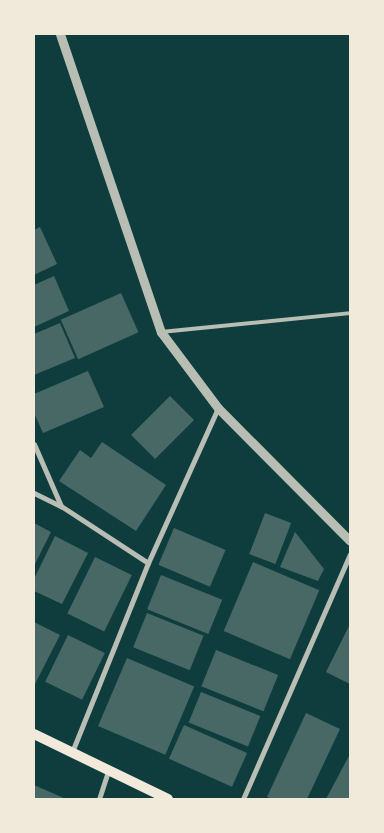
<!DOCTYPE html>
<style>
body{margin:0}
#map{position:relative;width:384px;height:833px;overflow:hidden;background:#0f3d3e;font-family:"Source Sans 3",sans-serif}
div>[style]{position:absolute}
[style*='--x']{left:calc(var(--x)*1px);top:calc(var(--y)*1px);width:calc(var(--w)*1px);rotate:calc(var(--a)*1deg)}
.building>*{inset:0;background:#486865;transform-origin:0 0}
.service>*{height:4px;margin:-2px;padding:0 2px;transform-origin:2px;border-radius:2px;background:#b8beb3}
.minor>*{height:5px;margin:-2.5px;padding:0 2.5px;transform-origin:2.5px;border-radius:2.5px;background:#b8beb3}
.tertiary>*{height:9px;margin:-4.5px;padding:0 4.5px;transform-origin:4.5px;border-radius:4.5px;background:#b8beb3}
.secondary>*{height:10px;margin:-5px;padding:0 5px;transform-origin:5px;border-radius:5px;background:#f1e9da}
span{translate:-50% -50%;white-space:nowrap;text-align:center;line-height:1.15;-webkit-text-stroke:4.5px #f1e9da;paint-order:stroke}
.frame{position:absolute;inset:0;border:35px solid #f1e9da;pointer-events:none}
</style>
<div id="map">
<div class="building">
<div style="clip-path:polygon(40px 227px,57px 264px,34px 275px,34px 230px)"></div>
<div style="clip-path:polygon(54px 276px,69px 311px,34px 327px,34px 285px)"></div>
<div style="left:121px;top:293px;width:43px;height:66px;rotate:66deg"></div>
<div style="clip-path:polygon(60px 323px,75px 358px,34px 375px,34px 334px)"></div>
<div style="clip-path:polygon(88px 371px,104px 407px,43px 433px,34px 413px,34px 394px)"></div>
<div style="left:170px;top:396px;width:34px;height:55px;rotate:45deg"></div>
<div style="clip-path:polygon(102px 442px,166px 485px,136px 531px,59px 481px,80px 450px,91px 458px)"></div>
<div style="left:265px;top:513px;width:28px;height:44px;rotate:21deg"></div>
<div style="clip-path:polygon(34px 523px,51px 532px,34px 566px)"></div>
<div style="left:174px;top:528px;width:56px;height:40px;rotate:23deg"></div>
<div style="clip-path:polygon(295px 532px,324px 569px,318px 581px,280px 567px)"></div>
<div style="clip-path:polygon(55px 536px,88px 553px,62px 604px,34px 591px,34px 579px)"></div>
<div style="left:95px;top:557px;width:41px;height:63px;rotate:26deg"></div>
<div style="left:253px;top:562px;width:72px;height:75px;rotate:23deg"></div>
<div style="left:161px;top:575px;width:66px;height:37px;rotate:22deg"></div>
<div style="left:147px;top:613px;width:61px;height:37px;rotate:22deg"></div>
<div style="clip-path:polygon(34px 622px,60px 635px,35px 684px,34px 684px)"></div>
<div style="clip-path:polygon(350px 624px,350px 684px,326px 672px)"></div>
<div style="left:68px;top:635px;width:41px;height:52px;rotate:26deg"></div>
<div style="left:216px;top:650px;width:67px;height:39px;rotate:22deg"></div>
<div style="left:127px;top:658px;width:73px;height:74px;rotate:23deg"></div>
<div style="left:201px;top:692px;width:64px;height:33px;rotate:22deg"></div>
<div style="clip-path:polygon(306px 713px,340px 729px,307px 799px,273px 799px,267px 797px)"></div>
<div style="left:184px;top:725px;width:69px;height:37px;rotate:24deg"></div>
<div style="clip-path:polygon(350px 754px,350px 799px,326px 799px)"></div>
<div style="clip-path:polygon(34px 785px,66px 799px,34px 799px)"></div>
</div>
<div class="service">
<div style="--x:161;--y:332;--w:190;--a:-5.7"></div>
</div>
<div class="minor">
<div style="--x:34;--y:444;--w:68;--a:66.5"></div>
<div style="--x:34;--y:493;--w:30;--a:26"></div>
<div style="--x:61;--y:506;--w:104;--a:33.2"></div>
<div style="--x:72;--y:752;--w:204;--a:-68.1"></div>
<div style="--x:148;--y:563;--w:170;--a:-65.7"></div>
<div style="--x:99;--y:799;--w:29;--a:-72"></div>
<div style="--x:243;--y:799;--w:267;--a:-66.4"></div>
</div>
<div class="tertiary">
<div style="--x:60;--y:34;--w:315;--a:71.3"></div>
<div style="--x:161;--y:332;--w:95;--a:53.1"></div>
<div style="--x:218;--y:408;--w:187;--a:45.2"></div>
</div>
<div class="secondary">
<div style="--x:34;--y:734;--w:149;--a:25.9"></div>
</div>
<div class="frame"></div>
</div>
